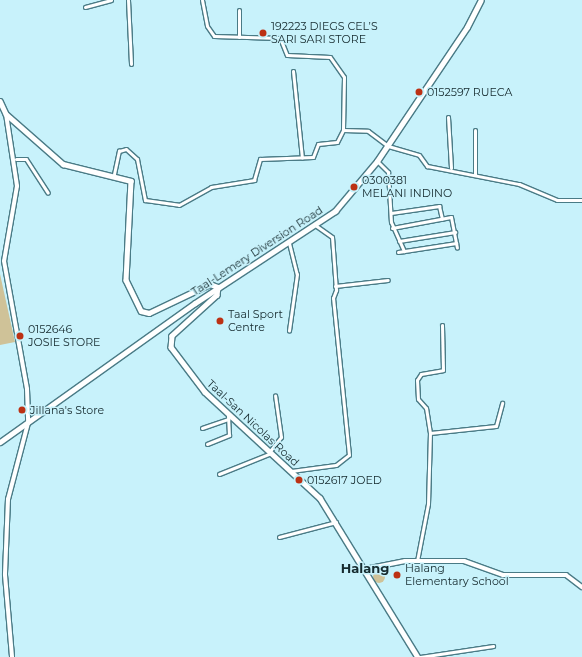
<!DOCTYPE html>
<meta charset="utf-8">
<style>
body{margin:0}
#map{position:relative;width:582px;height:657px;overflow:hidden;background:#c8f2fb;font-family:Montserrat,sans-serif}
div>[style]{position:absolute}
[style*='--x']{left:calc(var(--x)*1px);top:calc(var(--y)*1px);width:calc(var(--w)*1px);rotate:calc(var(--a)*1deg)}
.green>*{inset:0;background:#cfc298}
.round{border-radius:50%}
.roads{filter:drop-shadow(1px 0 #4a7b86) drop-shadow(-1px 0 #4a7b86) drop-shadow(0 1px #4a7b86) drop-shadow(0 -1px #4a7b86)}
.minor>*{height:3px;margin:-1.5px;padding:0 1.5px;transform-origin:1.5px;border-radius:1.5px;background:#fff}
.tertiary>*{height:4px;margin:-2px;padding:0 2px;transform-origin:2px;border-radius:2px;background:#fff}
.secondary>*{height:4.5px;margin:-2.25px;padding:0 2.25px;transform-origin:2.25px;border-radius:2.25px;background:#fff}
.primary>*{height:5px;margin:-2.5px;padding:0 2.5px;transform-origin:2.5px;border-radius:2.5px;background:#fff}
.dots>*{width:11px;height:11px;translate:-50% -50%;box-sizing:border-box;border:2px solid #c8f2fb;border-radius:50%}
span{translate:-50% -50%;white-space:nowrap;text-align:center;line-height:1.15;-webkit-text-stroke:3px #c8f2fb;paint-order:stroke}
.poi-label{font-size:11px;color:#152a2e}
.left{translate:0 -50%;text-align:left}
.street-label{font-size:11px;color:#152a2e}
.quarter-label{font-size:13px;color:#152a2e;font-weight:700}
</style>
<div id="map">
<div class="green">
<div style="clip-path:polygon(0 274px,15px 342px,0 345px)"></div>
<div class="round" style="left:373px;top:571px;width:12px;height:12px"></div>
</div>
<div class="roads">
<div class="minor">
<div style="--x:128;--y:0;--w:64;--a:87.3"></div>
<div style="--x:202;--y:0;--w:26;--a:79"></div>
<div style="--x:207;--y:26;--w:12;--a:55"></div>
<div style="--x:214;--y:36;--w:66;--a:1.7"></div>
<div style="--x:280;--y:38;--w:18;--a:68"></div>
<div style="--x:287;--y:55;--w:43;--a:2.7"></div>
<div style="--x:330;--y:57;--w:24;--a:55"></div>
<div style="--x:344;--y:77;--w:53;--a:91.1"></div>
<div style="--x:343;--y:130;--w:25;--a:2"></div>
<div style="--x:368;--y:131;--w:25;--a:37"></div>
<div style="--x:388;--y:146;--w:32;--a:16"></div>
<div style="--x:419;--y:155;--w:14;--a:54"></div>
<div style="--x:427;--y:166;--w:94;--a:11.1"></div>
<div style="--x:519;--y:184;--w:41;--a:22.8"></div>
<div style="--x:557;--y:200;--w:25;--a:0"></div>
<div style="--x:85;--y:7;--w:27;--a:-15"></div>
<div style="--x:239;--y:10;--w:27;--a:90"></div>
<div style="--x:293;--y:71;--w:87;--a:84.1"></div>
<div style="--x:448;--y:117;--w:51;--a:86.6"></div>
<div style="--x:16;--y:159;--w:10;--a:0"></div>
<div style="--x:26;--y:159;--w:40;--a:57.1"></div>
<div style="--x:377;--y:161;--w:16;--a:45"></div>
<div style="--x:388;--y:172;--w:50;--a:86.6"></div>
<div style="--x:391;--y:222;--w:32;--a:66"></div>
<div style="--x:114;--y:174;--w:24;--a:-78"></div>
<div style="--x:119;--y:151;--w:7;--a:-16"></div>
<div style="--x:126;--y:149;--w:15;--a:42"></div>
<div style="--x:137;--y:159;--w:42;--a:79"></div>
<div style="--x:145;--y:200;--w:34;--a:8"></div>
<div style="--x:179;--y:205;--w:37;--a:-29"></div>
<div style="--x:211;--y:187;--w:44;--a:-9.2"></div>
<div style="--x:254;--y:180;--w:22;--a:-74"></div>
<div style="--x:260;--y:159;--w:53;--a:-2.2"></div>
<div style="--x:313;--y:157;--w:14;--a:-69"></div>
<div style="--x:318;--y:144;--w:19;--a:-6"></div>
<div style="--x:337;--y:142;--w:13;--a:-63"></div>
<div style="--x:475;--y:174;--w:44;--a:-90"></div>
<div style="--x:391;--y:213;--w:49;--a:-8.3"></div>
<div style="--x:439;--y:206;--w:13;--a:77"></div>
<div style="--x:392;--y:228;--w:60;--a:-10.6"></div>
<div style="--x:451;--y:217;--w:31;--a:79"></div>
<div style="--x:399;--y:241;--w:57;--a:-9.1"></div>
<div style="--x:289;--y:243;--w:32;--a:76"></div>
<div style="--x:297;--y:274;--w:57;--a:98.1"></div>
<div style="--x:398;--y:252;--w:59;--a:-8.8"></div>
<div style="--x:335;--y:286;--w:53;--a:-6.5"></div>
<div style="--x:202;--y:428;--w:28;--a:-19"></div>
<div style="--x:430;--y:433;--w:25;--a:-99"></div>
<div style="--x:426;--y:408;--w:12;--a:-132"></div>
<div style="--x:418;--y:399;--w:19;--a:-93"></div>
<div style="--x:417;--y:380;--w:7;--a:-56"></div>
<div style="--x:421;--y:374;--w:22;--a:-10"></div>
<div style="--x:443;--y:370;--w:45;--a:-91.3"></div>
<div style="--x:207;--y:444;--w:24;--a:-22"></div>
<div style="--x:229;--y:435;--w:21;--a:-93"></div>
<div style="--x:270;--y:451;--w:18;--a:-52"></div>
<div style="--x:281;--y:437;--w:42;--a:-98.1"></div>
<div style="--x:291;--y:471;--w:45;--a:-7.6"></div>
<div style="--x:336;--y:465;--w:16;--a:-38"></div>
<div style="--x:349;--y:455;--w:158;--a:-95.8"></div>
<div style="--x:333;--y:298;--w:9;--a:-69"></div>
<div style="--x:336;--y:290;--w:53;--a:-94.3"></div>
<div style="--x:332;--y:237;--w:19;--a:-145"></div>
<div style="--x:219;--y:474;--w:56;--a:-22"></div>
<div style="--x:279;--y:537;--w:59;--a:-14.7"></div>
<div style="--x:417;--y:561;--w:58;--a:-79.1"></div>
<div style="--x:428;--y:504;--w:71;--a:-88.4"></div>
<div style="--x:430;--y:433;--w:66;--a:-6.1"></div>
<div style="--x:496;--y:426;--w:24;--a:-75"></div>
<div style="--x:420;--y:657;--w:74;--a:-8.6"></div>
</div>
<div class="tertiary">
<div style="--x:6;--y:114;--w:73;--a:81.3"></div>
<div style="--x:17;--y:186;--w:76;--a:99.8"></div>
<div style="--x:4;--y:261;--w:130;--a:79.8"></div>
<div style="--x:27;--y:389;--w:34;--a:88"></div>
<div style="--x:28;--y:423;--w:79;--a:104.7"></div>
<div style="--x:8;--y:499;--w:76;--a:92.3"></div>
<div style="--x:5;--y:575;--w:82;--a:85.1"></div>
<div style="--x:365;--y:569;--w:41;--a:-11.3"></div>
<div style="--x:405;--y:561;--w:59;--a:0"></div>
<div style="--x:464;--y:561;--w:41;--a:19.7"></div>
<div style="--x:503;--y:575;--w:63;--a:0"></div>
<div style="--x:566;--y:575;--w:20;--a:37"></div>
</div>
<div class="secondary">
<div style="--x:0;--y:101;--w:14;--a:65"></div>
<div style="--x:6;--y:114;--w:76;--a:41.3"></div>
<div style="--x:63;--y:164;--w:70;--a:14"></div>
<div style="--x:131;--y:181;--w:99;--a:92.9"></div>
<div style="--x:126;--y:280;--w:34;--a:64"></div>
<div style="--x:141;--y:311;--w:8;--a:14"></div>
<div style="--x:149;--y:313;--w:68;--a:-25.4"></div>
<div style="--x:210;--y:284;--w:9;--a:21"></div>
<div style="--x:218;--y:287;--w:8;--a:97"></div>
<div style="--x:217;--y:295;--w:61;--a:137.7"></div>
<div style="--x:172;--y:336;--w:11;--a:95"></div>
<div style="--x:171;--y:347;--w:56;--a:52.9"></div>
<div style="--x:205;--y:392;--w:156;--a:42.7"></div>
<div style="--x:320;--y:498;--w:187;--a:58.4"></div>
</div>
<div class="primary">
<div style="--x:0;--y:442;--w:239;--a:-35.5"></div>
<div style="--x:195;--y:303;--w:168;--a:-33.3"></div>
<div style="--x:335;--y:211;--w:65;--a:-50"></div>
<div style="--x:377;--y:161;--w:161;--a:-56.1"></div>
<div style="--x:467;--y:27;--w:30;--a:-63"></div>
</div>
</div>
<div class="dots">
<div style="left:263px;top:33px;background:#bc3114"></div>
<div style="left:419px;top:92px;background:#bc3114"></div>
<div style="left:354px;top:187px;background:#bc3114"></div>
<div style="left:220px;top:321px;background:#bc3114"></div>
<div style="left:20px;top:336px;background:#bc3114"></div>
<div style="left:22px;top:410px;background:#bc3114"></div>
<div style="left:299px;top:480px;background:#bc3114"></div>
<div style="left:397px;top:575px;background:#bc3114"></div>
</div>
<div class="poi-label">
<span class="left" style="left:271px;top:33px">192223 DIEGS CEL’S<br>SARI SARI STORE</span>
<span class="left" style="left:427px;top:92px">0152597 RUECA</span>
<span class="left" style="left:362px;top:187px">0300381<br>MELANI INDINO</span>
<span class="left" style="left:228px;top:321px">Taal Sport<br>Centre</span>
<span class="left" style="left:28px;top:336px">0152646<br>JOSIE STORE</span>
<span class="left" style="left:30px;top:410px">Jillana's Store</span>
<span class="left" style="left:307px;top:480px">0152617 JOED</span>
<span class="left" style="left:405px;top:575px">Halang<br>Elementary School</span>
</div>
<div class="street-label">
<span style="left:257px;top:251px;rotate:-33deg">Taal-Lemery Diversion Road</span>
<span style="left:253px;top:423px;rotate:43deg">Taal-San Nicolas Road</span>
</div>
<div class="quarter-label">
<span style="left:365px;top:568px">Halang</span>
</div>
</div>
